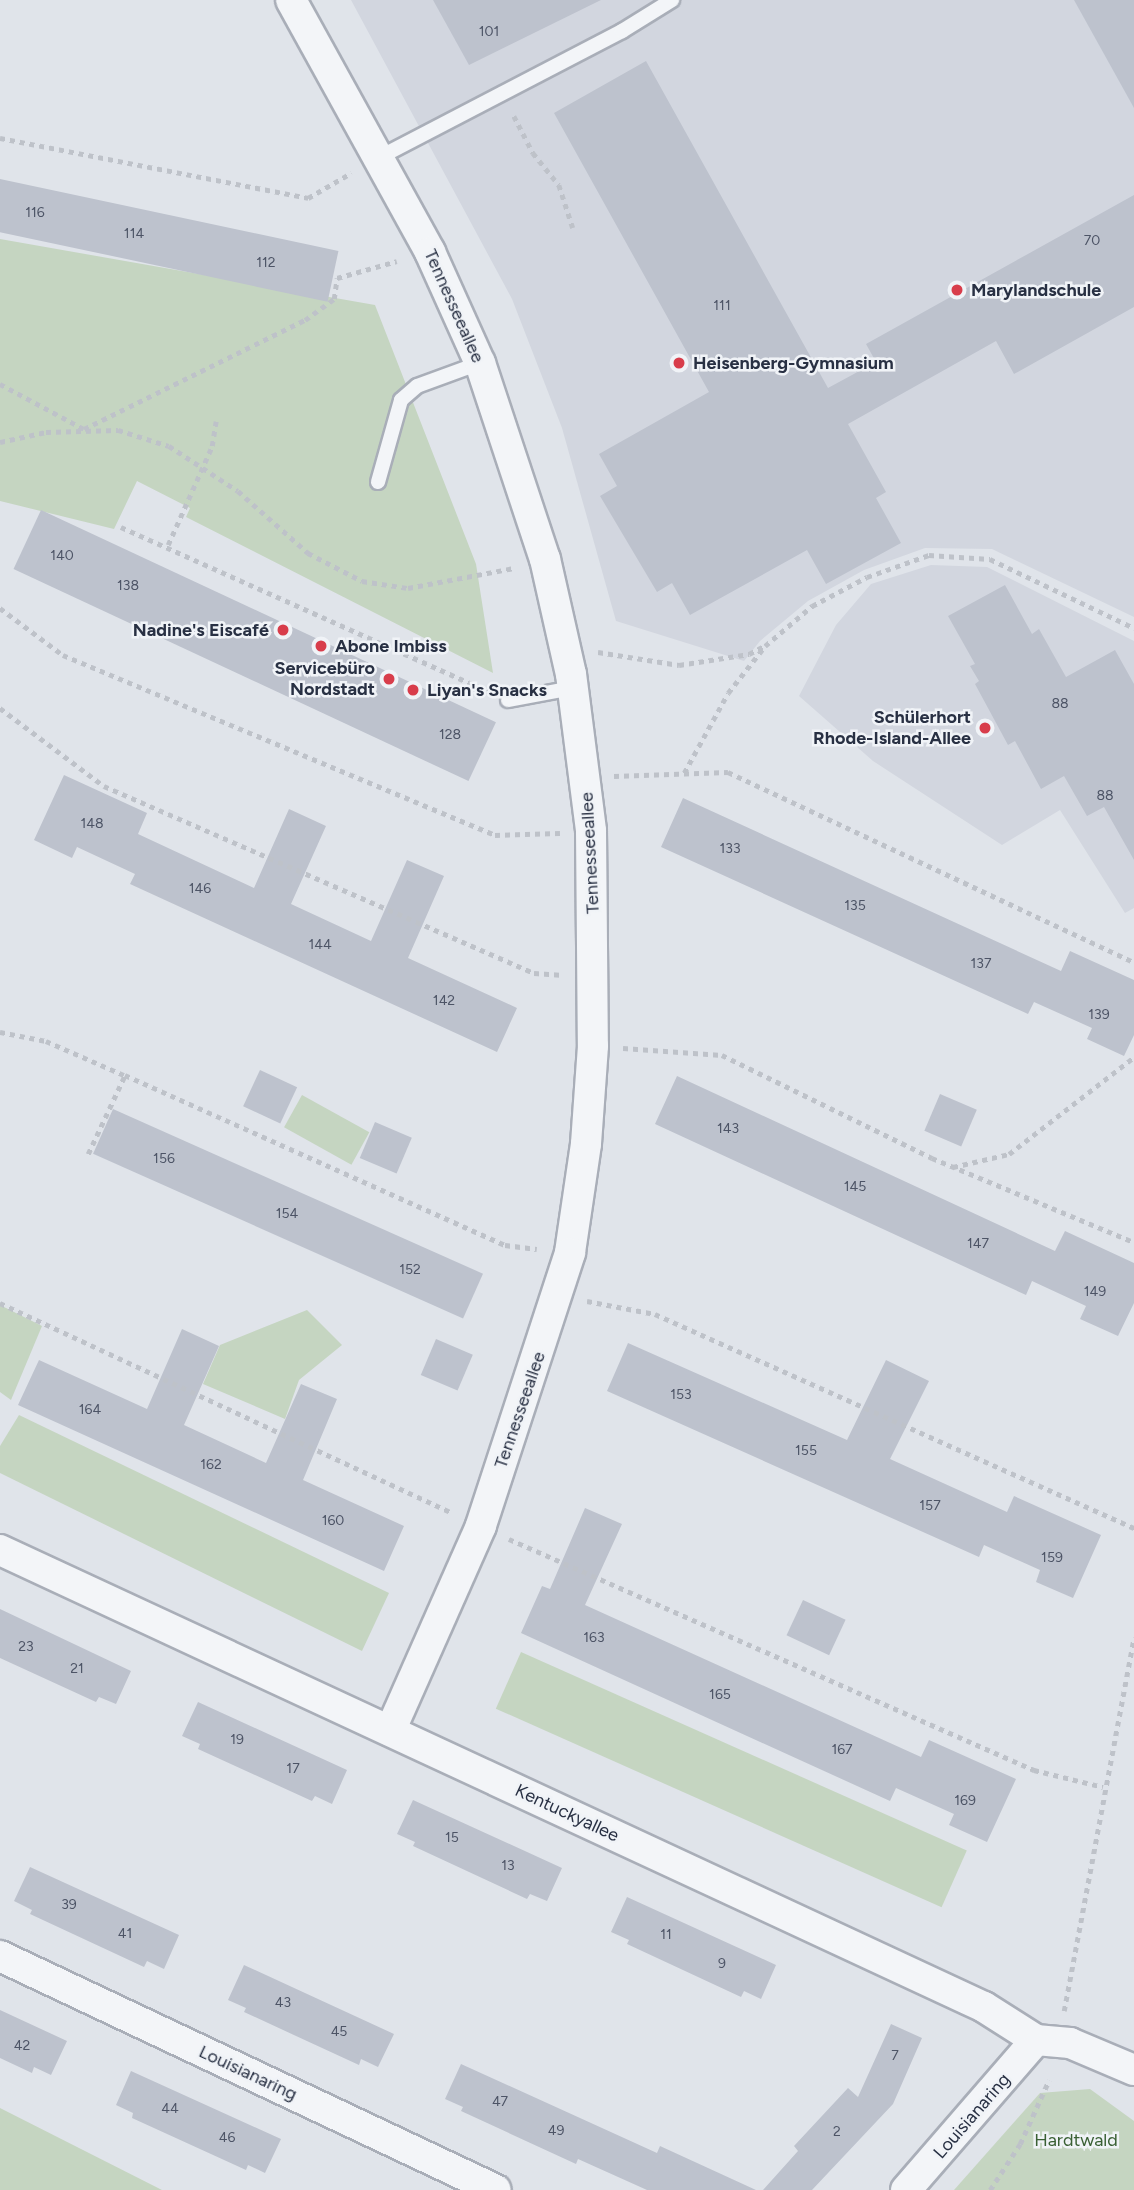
<!DOCTYPE html>
<meta charset="utf-8">
<style>
body{margin:0}
#map{position:relative;width:1134px;height:2190px;overflow:hidden;background:#e0e4ea;font-family:Figtree,sans-serif}
div>[style]{position:absolute}
[style*='--x']{left:calc(var(--x)*1px);top:calc(var(--y)*1px);width:calc(var(--w)*1px);rotate:calc(var(--a)*1deg)}
.built>*{inset:0;background:#d2d6df}
.green>*{inset:0;background:#c5d5c1;transform-origin:0 0}
.building>*{inset:0;background:#bdc2cd;transform-origin:0 0}
.path>*{height:4.5px;margin-top:-2.25px;transform-origin:0;background:repeating-linear-gradient(90deg,#bec2c9 0 5px,transparent 0 10px)}
.roads{filter:drop-shadow(2px 0 #a9aeb8) drop-shadow(-2px 0 #a9aeb8) drop-shadow(0 2px #a9aeb8) drop-shadow(0 -2px #a9aeb8)}
.lane>*{height:14px;margin:-7px;padding:0 7px;transform-origin:7px;border-radius:7px;background:#f3f5f8}
.street>*{height:30px;margin:-15px;padding:0 15px;transform-origin:15px;border-radius:15px;background:#f3f5f8}
.dots>*{width:19px;height:19px;translate:-50% -50%;box-sizing:border-box;border:4px solid #f0f3f7;border-radius:50%}
span{translate:-50% -50%;white-space:nowrap;text-align:center;line-height:1.15;-webkit-text-stroke:5px #f0f3f7;paint-order:stroke}
.number-label{font-size:14px;color:#4d5466}
.number-label span{-webkit-text-stroke-width:0}
.poi-label{font-size:18px;color:#283043;font-weight:700}
.left{translate:0 -50%;text-align:left}
.right{translate:-100% -50%;text-align:right}
.street-label{font-size:18px;color:#283043}
.park-label{font-size:18px;color:#3a6034}
</style>
<div id="map">
<div class="built">
<div style="clip-path:polygon(351px 0,1134px 0,1134px 617px,992px 549px,925px 548px,864px 570px,808px 601px,760px 641px,744px 661px,616px 621px,562px 428px,512px 299px)"></div>
<div style="clip-path:polygon(931px 565px,987px 567px,1134px 641px,1134px 908px,1125px 913px,1060px 810px,1002px 845px,873px 761px,799px 696px,836px 625px,871px 584px)"></div>
</div>
<div class="green">
<div style="clip-path:polygon(0 239px,375px 305px,476px 564px,493px 673px,186px 517px,190px 508px,137px 481px,114px 529px,0 501px)"></div>
<div style="left:302px;top:1095px;width:77px;height:37px;rotate:29deg"></div>
<div style="clip-path:polygon(0 1305px,42px 1326px,11px 1400px,0 1392px)"></div>
<div style="clip-path:polygon(307px 1310px,342px 1345px,299px 1380px,285px 1419px,203px 1384px,220px 1345px)"></div>
<div style="clip-path:polygon(19px 1415px,389px 1593px,362px 1651px,0 1473px,0 1446px)"></div>
<div style="left:521px;top:1652px;width:488px;height:62px;rotate:24deg"></div>
<div style="clip-path:polygon(1090px 2089px,1134px 2121px,1134px 2190px,954px 2190px,1040px 2093px)"></div>
<div style="clip-path:polygon(0 2108px,162px 2190px,0 2190px)"></div>
</div>
<div class="building">
<div style="clip-path:polygon(433px 0,601px 0,469px 65px)"></div>
<div style="clip-path:polygon(1074px 0,1134px 0,1134px 108px)"></div>
<div style="clip-path:polygon(646px 61px,828px 388px,876px 362px,866px 344px,1134px 195px,1134px 307px,1014px 374px,996px 341px,848px 424px,886px 492px,876px 498px,901px 543px,826px 584px,807px 550px,690px 615px,672px 583px,657px 592px,600px 496px,617px 486px,599px 454px,709px 392px,554px 113px)"></div>
<div style="left:0;top:179px;width:346px;height:52px;rotate:12deg"></div>
<div style="left:41px;top:510px;width:502px;height:65px;rotate:25deg"></div>
<div style="clip-path:polygon(1005px 585px,1032px 634px,1039px 629px,1066px 677px,1115px 650px,1134px 684px,1134px 860px,1104px 807px,1087px 816px,1064px 776px,1041px 789px,1015px 741px,1008px 745px,975px 684px,979px 681px,970px 666px,975px 664px,948px 616px)"></div>
<div style="clip-path:polygon(64px 775px,147px 813px,138px 834px,254px 888px,289px 809px,326px 826px,291px 904px,371px 941px,407px 860px,444px 876px,408px 958px,517px 1008px,497px 1052px,130px 884px,135px 874px,77px 847px,72px 858px,34px 840px)"></div>
<div style="clip-path:polygon(683px 798px,1061px 971px,1070px 951px,1134px 980px,1134px 1035px,1124px 1056px,1087px 1039px,1092px 1028px,1034px 1002px,1028px 1014px,661px 847px)"></div>
<div style="left:260px;top:1070px;width:41px;height:40px;rotate:25deg"></div>
<div style="clip-path:polygon(677px 1076px,1055px 1251px,1065px 1231px,1134px 1263px,1134px 1303px,1118px 1336px,1080px 1319px,1086px 1306px,1032px 1281px,1026px 1295px,655px 1124px)"></div>
<div style="left:940px;top:1094px;width:40px;height:40px;rotate:23deg"></div>
<div style="left:113px;top:1109px;width:405px;height:49px;rotate:24deg"></div>
<div style="left:375px;top:1122px;width:40px;height:39px;rotate:23deg"></div>
<div style="clip-path:polygon(182px 1329px,219px 1346px,184px 1425px,266px 1463px,301px 1384px,337px 1399px,303px 1480px,404px 1526px,384px 1571px,18px 1405px,39px 1360px,147px 1409px)"></div>
<div style="left:436px;top:1339px;width:40px;height:39px;rotate:23deg"></div>
<div style="clip-path:polygon(628px 1343px,847px 1440px,886px 1360px,929px 1381px,890px 1459px,1007px 1512px,1014px 1496px,1101px 1535px,1073px 1598px,1036px 1582px,1040px 1570px,984px 1545px,979px 1557px,607px 1391px)"></div>
<div style="clip-path:polygon(585px 1508px,622px 1524px,585px 1605px,921px 1757px,929px 1740px,1016px 1779px,987px 1842px,949px 1825px,954px 1814px,896px 1788px,890px 1801px,521px 1633px,542px 1586px,550px 1589px)"></div>
<div style="left:803px;top:1600px;width:47px;height:39px;rotate:25deg"></div>
<div style="clip-path:polygon(0 1609px,131px 1671px,116px 1704px,99px 1697px,96px 1702px,0 1658px)"></div>
<div style="clip-path:polygon(198px 1702px,347px 1770px,332px 1804px,315px 1796px,312px 1801px,198px 1749px,200px 1744px,182px 1736px)"></div>
<div style="clip-path:polygon(413px 1800px,562px 1868px,547px 1901px,530px 1894px,527px 1899px,413px 1846px,415px 1842px,397px 1834px)"></div>
<div style="clip-path:polygon(30px 1867px,179px 1935px,164px 1969px,147px 1961px,144px 1967px,30px 1914px,32px 1910px,14px 1901px)"></div>
<div style="clip-path:polygon(627px 1897px,776px 1965px,761px 1999px,744px 1991px,741px 1997px,627px 1944px,629px 1940px,611px 1932px)"></div>
<div style="clip-path:polygon(244px 1965px,394px 2034px,378px 2067px,361px 2059px,359px 2065px,244px 2012px,246px 2008px,228px 2000px)"></div>
<div style="clip-path:polygon(0 2010px,67px 2041px,51px 2075px,34px 2067px,32px 2073px,0 2058px)"></div>
<div style="clip-path:polygon(891px 2024px,922px 2038px,893px 2104px,812px 2190px,763px 2190px,798px 2151px,794px 2146px,848px 2088px,858px 2097px)"></div>
<div style="clip-path:polygon(461px 2064px,657px 2153px,660px 2146px,756px 2190px,647px 2190px,578px 2159px,576px 2164px,461px 2111px,463px 2107px,445px 2099px)"></div>
<div style="clip-path:polygon(131px 2071px,281px 2139px,265px 2173px,248px 2165px,246px 2170px,132px 2118px,133px 2113px,116px 2105px)"></div>
</div>
<div class="path">
<div style="--x:514;--y:116;--w:42;--a:62.8"></div>
<div style="--x:533;--y:153;--w:41;--a:50.9"></div>
<div style="--x:559;--y:185;--w:45;--a:72"></div>
<div style="--x:0;--y:138;--w:314;--a:11"></div>
<div style="--x:308;--y:198;--w:50;--a:-30.2"></div>
<div style="--x:0;--y:384;--w:95;--a:28.2"></div>
<div style="--x:84;--y:429;--w:246;--a:-26.3"></div>
<div style="--x:305;--y:320;--w:36;--a:-36"></div>
<div style="--x:334;--y:299;--w:21;--a:-82"></div>
<div style="--x:337;--y:278;--w:62;--a:-15.8"></div>
<div style="--x:0;--y:442;--w:47;--a:-12.3"></div>
<div style="--x:46;--y:432;--w:72;--a:-1.6"></div>
<div style="--x:118;--y:430;--w:53;--a:17.4"></div>
<div style="--x:169;--y:446;--w:82;--a:33.1"></div>
<div style="--x:238;--y:491;--w:94;--a:41.5"></div>
<div style="--x:308;--y:553;--w:61;--a:27.4"></div>
<div style="--x:362;--y:581;--w:47;--a:8.7"></div>
<div style="--x:408;--y:588;--w:108;--a:-10.7"></div>
<div style="--x:121;--y:527;--w:402;--a:24.1"></div>
<div style="--x:168;--y:545;--w:108;--a:-66"></div>
<div style="--x:212;--y:446;--w:25;--a:-81"></div>
<div style="--x:0;--y:608;--w:79;--a:36.7"></div>
<div style="--x:63;--y:655;--w:468;--a:22.6"></div>
<div style="--x:495;--y:835;--w:65;--a:-1.8"></div>
<div style="--x:598;--y:652;--w:82;--a:9.1"></div>
<div style="--x:679;--y:665;--w:71;--a:-8.9"></div>
<div style="--x:749;--y:654;--w:17;--a:-28"></div>
<div style="--x:0;--y:708;--w:130;--a:36.9"></div>
<div style="--x:104;--y:786;--w:469;--a:23.5"></div>
<div style="--x:534;--y:973;--w:26;--a:4"></div>
<div style="--x:684;--y:773;--w:91;--a:-61.2"></div>
<div style="--x:728;--y:693;--w:60;--a:-51.8"></div>
<div style="--x:765;--y:646;--w:62;--a:-40.4"></div>
<div style="--x:812;--y:606;--w:62;--a:-27.8"></div>
<div style="--x:867;--y:577;--w:66;--a:-19.5"></div>
<div style="--x:929;--y:555;--w:61;--a:3.8"></div>
<div style="--x:990;--y:559;--w:160;--a:25.6"></div>
<div style="--x:614;--y:776;--w:114;--a:-2"></div>
<div style="--x:728;--y:772;--w:448;--a:25.1"></div>
<div style="--x:0;--y:1032;--w:47;--a:11.1"></div>
<div style="--x:46;--y:1041;--w:85;--a:23.6"></div>
<div style="--x:623;--y:1048;--w:99;--a:4"></div>
<div style="--x:722;--y:1055;--w:234;--a:26.1"></div>
<div style="--x:932;--y:1158;--w:219;--a:22.6"></div>
<div style="--x:88;--y:1154;--w:87;--a:-64.9"></div>
<div style="--x:125;--y:1075;--w:416;--a:24.1"></div>
<div style="--x:505;--y:1245;--w:32;--a:7"></div>
<div style="--x:953;--y:1167;--w:57;--a:-13.1"></div>
<div style="--x:1009;--y:1154;--w:158;--a:-37.8"></div>
<div style="--x:587;--y:1301;--w:69;--a:10.8"></div>
<div style="--x:655;--y:1314;--w:525;--a:24.07"></div>
<div style="--x:0;--y:1303;--w:499;--a:24.9"></div>
<div style="--x:509;--y:1539;--w:574;--a:23.75"></div>
<div style="--x:1034;--y:1770;--w:71;--a:13.8"></div>
<div style="--x:1064;--y:2011;--w:380;--a:-79.4"></div>
<div style="--x:990;--y:2190;--w:55;--a:-56.9"></div>
<div style="--x:1020;--y:2144;--w:70;--a:-65.6"></div>
</div>
<div class="roads">
<div class="lane">
<div style="--x:380;--y:157;--w:273;--a:-27.5"></div>
<div style="--x:622;--y:31;--w:59;--a:-31.8"></div>
<div style="--x:378;--y:482;--w:85;--a:-74.3"></div>
<div style="--x:401;--y:400;--w:21;--a:-41"></div>
<div style="--x:417;--y:386;--w:67;--a:-20.1"></div>
<div style="--x:508;--y:700;--w:66;--a:-10.5"></div>
</div>
<div class="street">
<div style="--x:291;--y:0;--w:288;--a:61.1"></div>
<div style="--x:430;--y:252;--w:122;--a:65.8"></div>
<div style="--x:480;--y:363;--w:206;--a:71.7"></div>
<div style="--x:545;--y:559;--w:118;--a:77.3"></div>
<div style="--x:571;--y:674;--w:158;--a:82.7"></div>
<div style="--x:591;--y:831;--w:215;--a:89.5"></div>
<div style="--x:593;--y:1046;--w:98;--a:94.1"></div>
<div style="--x:586;--y:1144;--w:110;--a:98.4"></div>
<div style="--x:570;--y:1253;--w:287;--a:108.1"></div>
<div style="--x:481;--y:1526;--w:224;--a:113.9"></div>
<div style="--x:0;--y:1550;--w:1085;--a:24.91"></div>
<div style="--x:984;--y:2007;--w:62;--a:32.4"></div>
<div style="--x:1036;--y:2040;--w:34;--a:5"></div>
<div style="--x:1070;--y:2043;--w:69;--a:22.9"></div>
<div style="--x:0;--y:1956;--w:548;--a:25.26"></div>
<div style="--x:906;--y:2190;--w:198;--a:-49.1"></div>
</div>
</div>
<div class="dots">
<div style="left:957px;top:290px;background:#d83d4b"></div>
<div style="left:679px;top:363px;background:#d83d4b"></div>
<div style="left:283px;top:630px;background:#d83d4b"></div>
<div style="left:321px;top:646px;background:#d83d4b"></div>
<div style="left:389px;top:679px;background:#d83d4b"></div>
<div style="left:413px;top:690px;background:#d83d4b"></div>
<div style="left:985px;top:728px;background:#d83d4b"></div>
</div>
<div class="number-label">
<span style="left:489px;top:32px">101</span>
<span style="left:35px;top:213px">116</span>
<span style="left:134px;top:234px">114</span>
<span style="left:1092px;top:241px">70</span>
<span style="left:266px;top:263px">112</span>
<span style="left:722px;top:306px">111</span>
<span style="left:62px;top:556px">140</span>
<span style="left:128px;top:586px">138</span>
<span style="left:1060px;top:704px">88</span>
<span style="left:450px;top:735px">128</span>
<span style="left:1105px;top:796px">88</span>
<span style="left:92px;top:824px">148</span>
<span style="left:730px;top:849px">133</span>
<span style="left:200px;top:889px">146</span>
<span style="left:855px;top:906px">135</span>
<span style="left:320px;top:945px">144</span>
<span style="left:981px;top:964px">137</span>
<span style="left:444px;top:1001px">142</span>
<span style="left:1099px;top:1015px">139</span>
<span style="left:728px;top:1129px">143</span>
<span style="left:164px;top:1159px">156</span>
<span style="left:855px;top:1187px">145</span>
<span style="left:287px;top:1214px">154</span>
<span style="left:978px;top:1244px">147</span>
<span style="left:410px;top:1270px">152</span>
<span style="left:1095px;top:1292px">149</span>
<span style="left:681px;top:1395px">153</span>
<span style="left:90px;top:1410px">164</span>
<span style="left:806px;top:1451px">155</span>
<span style="left:211px;top:1465px">162</span>
<span style="left:930px;top:1506px">157</span>
<span style="left:333px;top:1521px">160</span>
<span style="left:1052px;top:1558px">159</span>
<span style="left:594px;top:1638px">163</span>
<span style="left:26px;top:1647px">23</span>
<span style="left:77px;top:1669px">21</span>
<span style="left:720px;top:1695px">165</span>
<span style="left:237px;top:1740px">19</span>
<span style="left:842px;top:1750px">167</span>
<span style="left:293px;top:1769px">17</span>
<span style="left:965px;top:1801px">169</span>
<span style="left:452px;top:1838px">15</span>
<span style="left:508px;top:1866px">13</span>
<span style="left:69px;top:1905px">39</span>
<span style="left:125px;top:1934px">41</span>
<span style="left:666px;top:1935px">11</span>
<span style="left:722px;top:1964px">9</span>
<span style="left:283px;top:2003px">43</span>
<span style="left:339px;top:2032px">45</span>
<span style="left:22px;top:2046px">42</span>
<span style="left:895px;top:2056px">7</span>
<span style="left:500px;top:2102px">47</span>
<span style="left:170px;top:2109px">44</span>
<span style="left:556px;top:2131px">49</span>
<span style="left:837px;top:2132px">2</span>
<span style="left:227px;top:2138px">46</span>
</div>
<div class="poi-label">
<span class="left" style="left:971px;top:290px">Marylandschule</span>
<span class="left" style="left:693px;top:363px">Heisenberg-Gymnasium</span>
<span class="right" style="left:269px;top:630px">Nadine's Eiscafé</span>
<span class="left" style="left:335px;top:646px">Abone Imbiss</span>
<span class="right" style="left:375px;top:679px">Servicebüro<br>Nordstadt</span>
<span class="left" style="left:427px;top:690px">Liyan's Snacks</span>
<span class="right" style="left:971px;top:728px">Schülerhort<br>Rhode-Island-Allee</span>
</div>
<div class="street-label">
<span style="left:454px;top:306px;rotate:66deg">Tennesseeallee</span>
<span style="left:590px;top:853px;rotate:-93deg">Tennesseeallee</span>
<span style="left:520px;top:1410px;rotate:-71deg">Tennesseeallee</span>
<span style="left:567px;top:1813px;rotate:25deg">Kentuckyallee</span>
<span style="left:248px;top:2073px;rotate:25deg">Louisianaring</span>
<span style="left:972px;top:2116px;rotate:-49deg">Louisianaring</span>
</div>
<div class="park-label">
<span style="left:1076px;top:2140px">Hardtwald</span>
</div>
</div>
